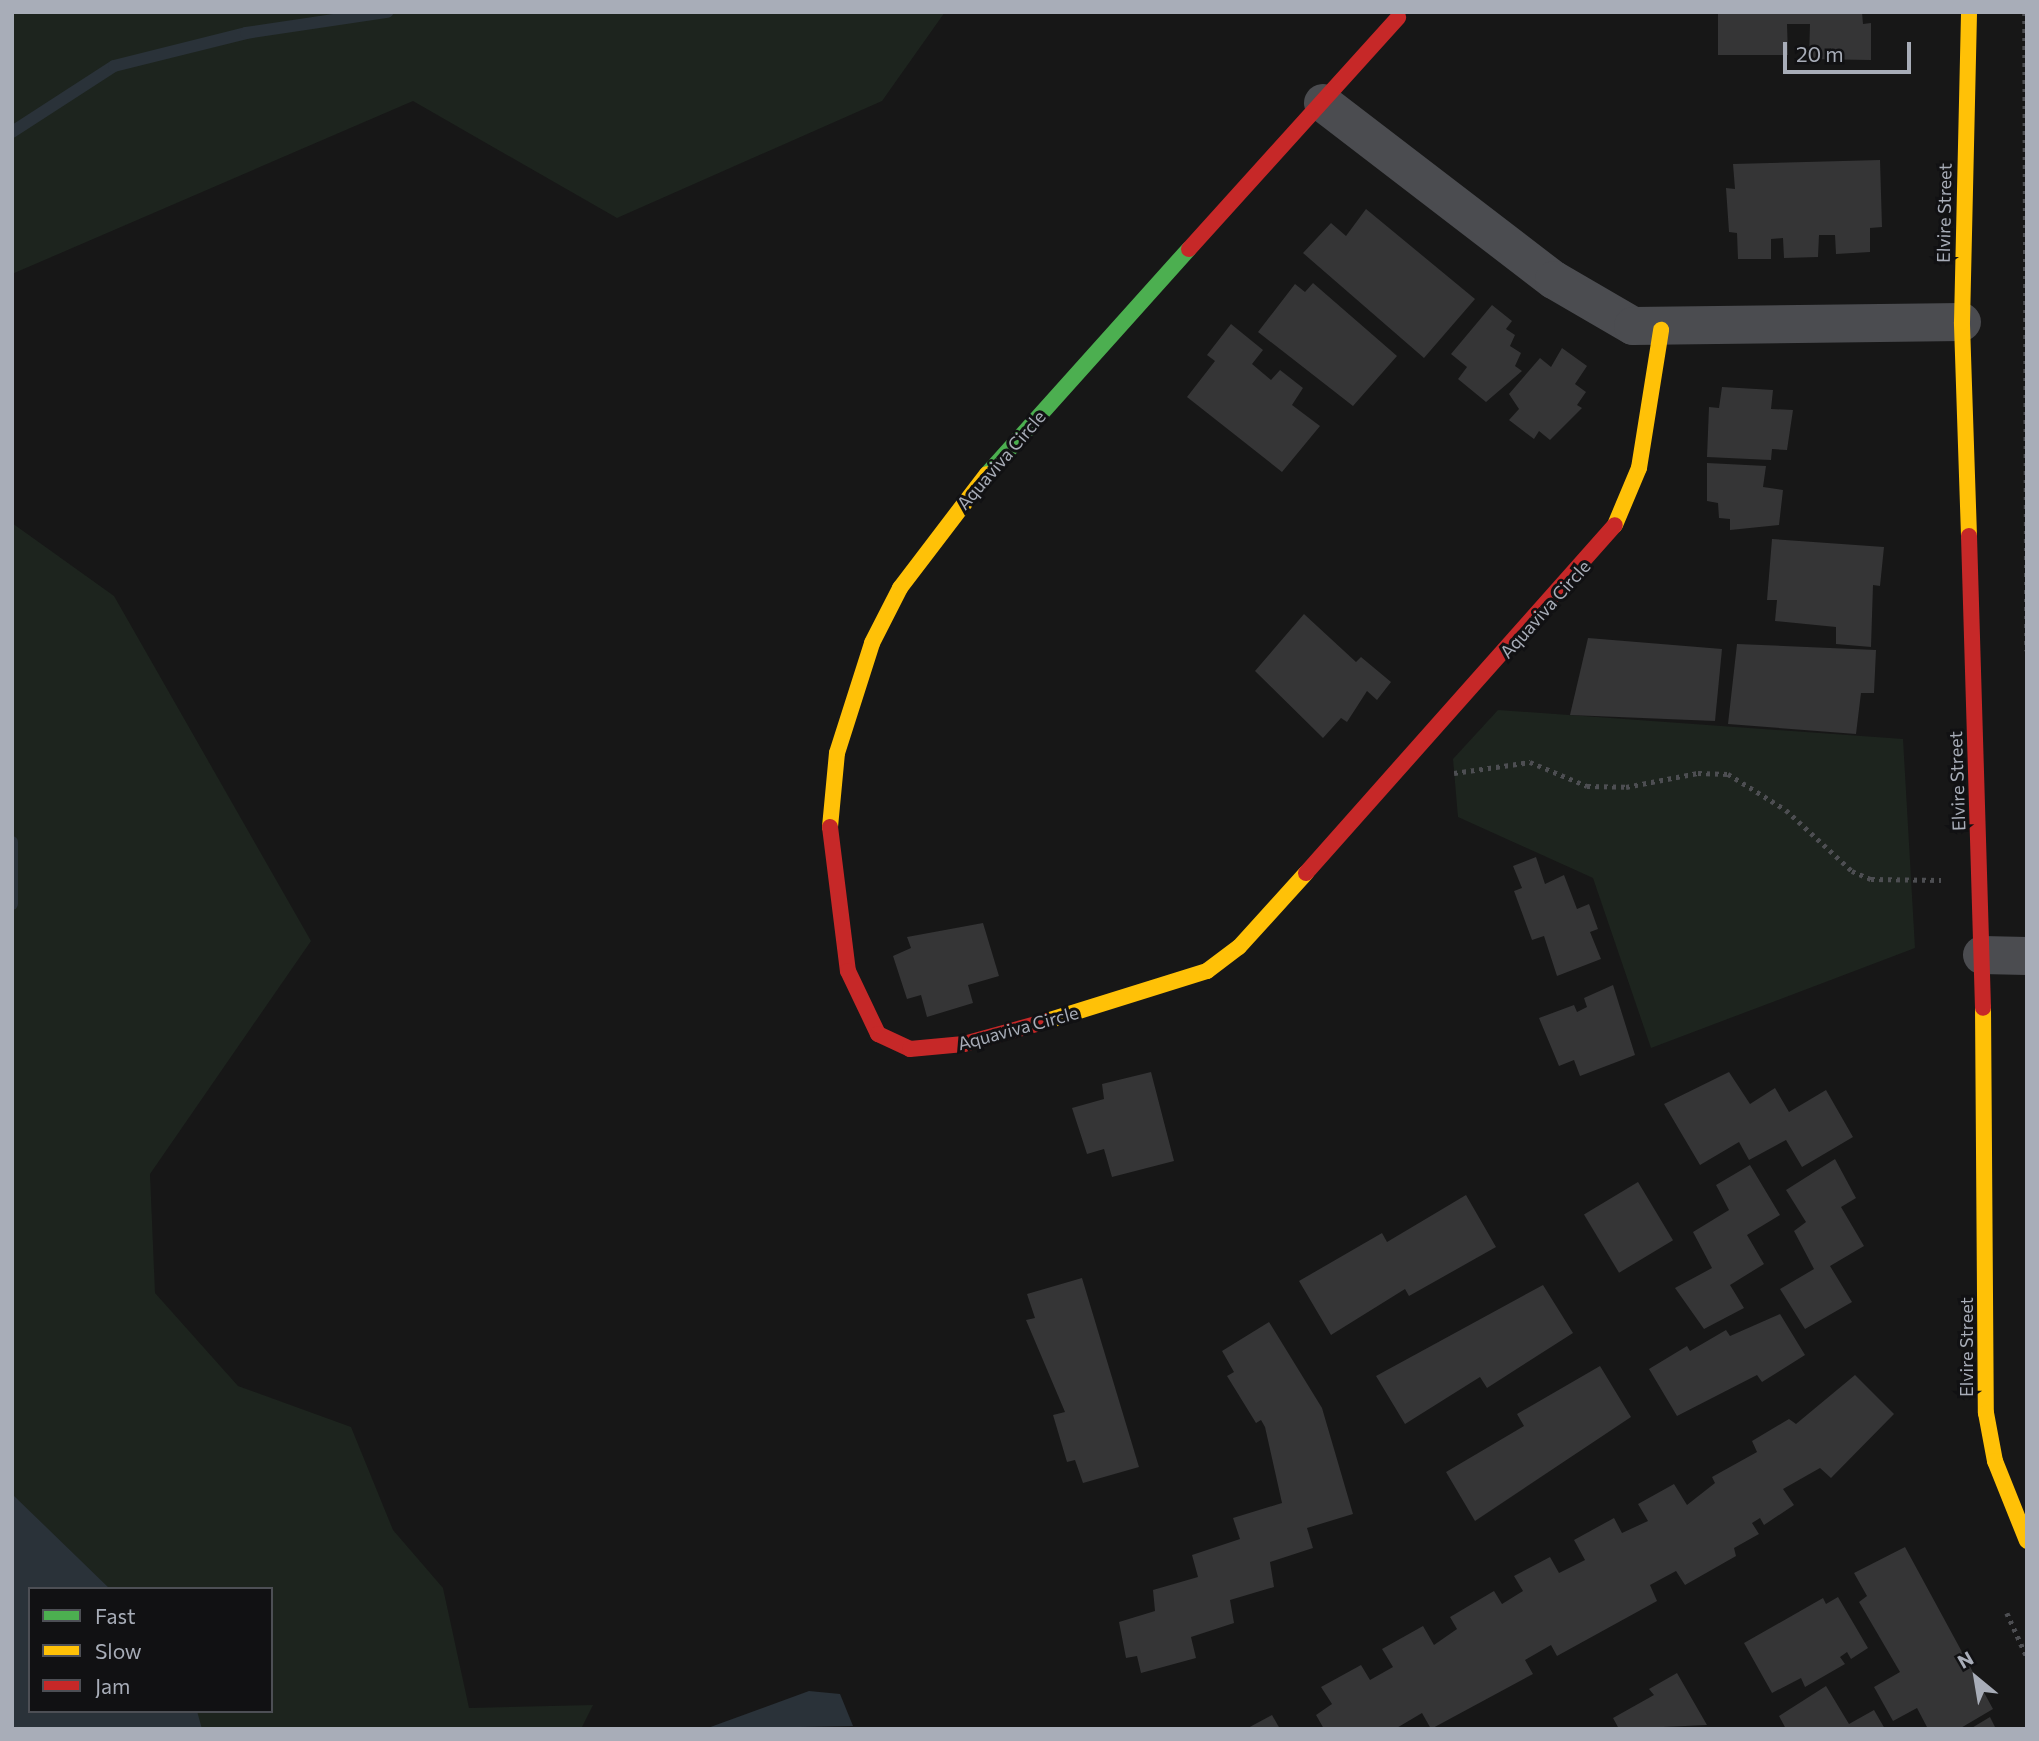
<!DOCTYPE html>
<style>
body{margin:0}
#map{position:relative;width:2039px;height:1741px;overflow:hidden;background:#171717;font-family:Commissioner,sans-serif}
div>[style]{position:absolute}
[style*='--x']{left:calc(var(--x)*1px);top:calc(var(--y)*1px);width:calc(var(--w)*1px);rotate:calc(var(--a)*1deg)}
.green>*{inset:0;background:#1d241e}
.water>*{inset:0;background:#2a3239}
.stream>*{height:12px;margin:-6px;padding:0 6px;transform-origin:6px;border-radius:6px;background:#2a3239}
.building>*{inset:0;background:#353536;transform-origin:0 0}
.path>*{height:4.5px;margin-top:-2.25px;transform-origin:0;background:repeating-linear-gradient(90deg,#4d4e52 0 3.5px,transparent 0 8.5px)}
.street>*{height:38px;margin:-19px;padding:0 19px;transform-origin:19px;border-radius:19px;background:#4b4c50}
.fast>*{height:16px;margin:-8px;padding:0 8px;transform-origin:8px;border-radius:8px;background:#4caf50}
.slow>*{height:16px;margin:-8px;padding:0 8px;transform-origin:8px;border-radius:8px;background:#ffc107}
.jam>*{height:16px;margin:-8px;padding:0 8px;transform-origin:8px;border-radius:8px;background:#c62828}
span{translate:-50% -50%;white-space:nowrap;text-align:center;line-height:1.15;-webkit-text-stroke:6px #111113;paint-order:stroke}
.street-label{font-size:18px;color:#a8adb8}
.frame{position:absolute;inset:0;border:14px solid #a8adb8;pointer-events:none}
.legend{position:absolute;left:28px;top:1587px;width:245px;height:126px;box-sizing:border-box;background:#111113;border:2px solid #4d4f55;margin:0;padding:9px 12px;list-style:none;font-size:21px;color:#a8adb8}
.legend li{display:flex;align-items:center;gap:14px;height:35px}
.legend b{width:35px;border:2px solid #4d4f55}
.north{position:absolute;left:1941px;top:1643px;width:70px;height:70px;-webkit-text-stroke:5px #111113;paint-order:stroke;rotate:330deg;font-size:19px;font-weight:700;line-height:28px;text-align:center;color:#a8adb8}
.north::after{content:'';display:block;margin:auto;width:24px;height:32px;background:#a8adb8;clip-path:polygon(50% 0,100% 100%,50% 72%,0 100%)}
.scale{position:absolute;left:1783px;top:42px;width:128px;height:32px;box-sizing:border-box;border:4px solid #a8adb8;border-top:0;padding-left:9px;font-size:21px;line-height:24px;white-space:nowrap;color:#a8adb8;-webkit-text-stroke:5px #111113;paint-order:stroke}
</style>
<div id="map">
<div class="green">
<div style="clip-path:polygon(12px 12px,945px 12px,882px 101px,617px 218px,413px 101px,12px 274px)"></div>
<div style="clip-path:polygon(evenodd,12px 523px,114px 596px,311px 941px,150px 1174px,155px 1293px,238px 1386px,351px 1427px,393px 1530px,443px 1588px,469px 1708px,593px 1705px,581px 1729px,12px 1729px,12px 523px,30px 1589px,271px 1589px,271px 1711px,30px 1711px,30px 1589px)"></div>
<div style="clip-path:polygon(1498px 710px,1903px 739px,1915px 948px,1651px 1048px,1593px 878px,1458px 817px,1453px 759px)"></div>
</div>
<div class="water">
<div style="clip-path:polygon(12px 1494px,110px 1589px,30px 1589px,30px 1711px,197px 1711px,202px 1729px,12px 1729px)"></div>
<div style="clip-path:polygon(809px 1691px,840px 1694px,853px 1726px,705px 1729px)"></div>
</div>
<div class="stream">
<div style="--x:12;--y:132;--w:121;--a:-32.9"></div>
<div style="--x:114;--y:66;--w:136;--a:-14"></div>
<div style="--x:246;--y:33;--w:143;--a:-8.5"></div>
<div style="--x:12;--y:842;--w:62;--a:90"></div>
</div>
<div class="building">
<div style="clip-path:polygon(1718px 12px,1862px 12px,1863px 24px,1871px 23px,1871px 60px,1809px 59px,1810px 24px,1787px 24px,1788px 55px,1718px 55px)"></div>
<div style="clip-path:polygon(1880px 160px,1882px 227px,1870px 228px,1870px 252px,1836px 254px,1835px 235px,1819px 235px,1818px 257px,1784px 258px,1783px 238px,1771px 239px,1771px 259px,1738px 259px,1737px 233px,1729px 232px,1726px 188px,1735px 189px,1733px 164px)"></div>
<div style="clip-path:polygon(1366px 209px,1475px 299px,1424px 358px,1303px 253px,1331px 223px,1346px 236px)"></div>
<div style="clip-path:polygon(1313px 283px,1397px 356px,1353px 406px,1258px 332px,1295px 284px,1305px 292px)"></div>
<div style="clip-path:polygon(1492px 305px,1512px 321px,1506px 329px,1515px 335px,1510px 346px,1521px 353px,1515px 366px,1522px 371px,1486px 402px,1458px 379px,1467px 367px,1451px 354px)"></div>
<div style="clip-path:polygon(1231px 324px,1263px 350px,1252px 364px,1271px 380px,1280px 370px,1303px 388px,1292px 405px,1320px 426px,1282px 472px,1187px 397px,1215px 361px,1207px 355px)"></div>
<div style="clip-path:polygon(1562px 348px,1587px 366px,1575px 384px,1586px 392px,1577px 405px,1582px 408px,1550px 440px,1539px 431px,1534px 439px,1509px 420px,1519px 409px,1509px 394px,1540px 358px,1551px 367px)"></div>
<div style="clip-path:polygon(1722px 387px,1773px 390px,1771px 409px,1793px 410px,1787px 450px,1772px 449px,1771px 460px,1707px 457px,1709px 407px,1719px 408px)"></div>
<div style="clip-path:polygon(1707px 463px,1766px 466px,1763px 487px,1783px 490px,1779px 525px,1730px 530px,1730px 519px,1719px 518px,1718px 503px,1707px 501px)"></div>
<div style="clip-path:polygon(1772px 539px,1884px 547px,1880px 586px,1873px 585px,1871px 647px,1836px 644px,1836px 627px,1775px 621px,1777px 600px,1767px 600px)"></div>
<div style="clip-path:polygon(1304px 614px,1356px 662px,1361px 657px,1391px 682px,1377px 700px,1367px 691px,1347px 722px,1341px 718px,1323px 738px,1255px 671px)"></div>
<div style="clip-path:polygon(1588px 638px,1722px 649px,1715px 721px,1570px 715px)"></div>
<div style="clip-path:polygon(1737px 644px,1876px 650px,1874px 693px,1861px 693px,1856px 734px,1728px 724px)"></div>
<div style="clip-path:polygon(1536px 857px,1545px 884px,1564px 875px,1577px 909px,1589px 904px,1598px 929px,1590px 932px,1601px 959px,1557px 976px,1544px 936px,1532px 940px,1514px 891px,1522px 888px,1513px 866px)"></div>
<div style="clip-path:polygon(983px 923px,999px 976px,968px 985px,973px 1003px,927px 1017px,921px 995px,907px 999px,893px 956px,911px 948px,907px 937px)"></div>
<div style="clip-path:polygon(1613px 985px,1635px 1055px,1580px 1076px,1574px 1060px,1559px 1066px,1539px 1018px,1574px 1005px,1577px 1012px,1587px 1007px,1584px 998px)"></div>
<div style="clip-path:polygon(1151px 1072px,1174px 1161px,1112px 1177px,1104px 1149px,1087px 1154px,1072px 1108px,1104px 1099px,1102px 1084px)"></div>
<div style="clip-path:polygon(1729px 1072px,1750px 1104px,1775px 1088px,1789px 1112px,1826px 1090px,1853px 1137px,1802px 1167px,1786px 1140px,1749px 1160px,1739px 1142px,1700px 1165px,1664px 1104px)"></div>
<div style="clip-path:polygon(1835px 1159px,1856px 1198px,1841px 1207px,1864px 1246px,1830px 1266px,1852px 1302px,1805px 1329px,1780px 1289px,1814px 1269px,1794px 1231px,1806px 1222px,1786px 1190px)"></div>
<div style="clip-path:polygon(1750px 1165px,1780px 1215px,1747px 1235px,1764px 1264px,1730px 1285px,1744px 1308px,1704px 1329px,1675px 1288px,1712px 1268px,1693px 1232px,1729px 1210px,1716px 1185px)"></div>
<div style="left:1638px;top:1182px;width:68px;height:63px;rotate:59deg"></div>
<div style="clip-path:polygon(1466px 1195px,1496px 1247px,1409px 1296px,1405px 1289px,1331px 1335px,1299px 1281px,1382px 1233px,1387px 1242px)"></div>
<div style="clip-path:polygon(1082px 1278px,1139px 1467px,1083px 1483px,1075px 1460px,1067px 1462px,1053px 1415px,1065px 1412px,1026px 1320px,1035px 1318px,1027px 1294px)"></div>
<div style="clip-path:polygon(1543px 1285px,1573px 1333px,1487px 1388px,1480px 1377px,1405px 1424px,1376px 1376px)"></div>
<div style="clip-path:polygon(1780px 1314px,1805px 1355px,1762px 1382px,1757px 1375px,1677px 1416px,1649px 1369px,1687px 1346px,1690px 1351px,1726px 1330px,1730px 1336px)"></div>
<div style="clip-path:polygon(1269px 1322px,1322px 1408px,1353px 1514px,1307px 1528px,1313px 1548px,1270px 1562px,1274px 1587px,1230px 1600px,1234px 1623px,1191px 1637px,1196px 1658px,1141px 1673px,1137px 1656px,1126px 1658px,1119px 1622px,1155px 1611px,1153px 1590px,1198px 1577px,1192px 1555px,1240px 1539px,1233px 1518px,1282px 1503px,1265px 1427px,1261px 1420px,1256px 1423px,1227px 1376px,1234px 1372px,1222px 1351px)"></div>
<div style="clip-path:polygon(1600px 1366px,1631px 1417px,1475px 1521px,1446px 1472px,1524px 1426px,1517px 1414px)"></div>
<div style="clip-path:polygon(1855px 1375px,1894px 1414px,1831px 1478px,1820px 1468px,1783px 1489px,1794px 1505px,1764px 1525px,1760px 1518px,1752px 1523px,1759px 1534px,1734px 1548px,1736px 1556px,1685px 1585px,1676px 1571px,1650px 1585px,1657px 1601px,1557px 1656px,1551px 1645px,1525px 1660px,1533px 1674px,1431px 1729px,1422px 1713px,1395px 1729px,1324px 1729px,1316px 1715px,1332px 1704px,1321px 1687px,1361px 1665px,1370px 1680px,1393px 1667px,1382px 1649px,1423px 1626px,1434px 1645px,1457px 1629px,1450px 1617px,1494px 1591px,1502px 1604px,1523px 1591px,1514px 1576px,1550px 1557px,1559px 1573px,1585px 1560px,1574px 1540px,1614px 1518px,1622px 1533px,1648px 1521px,1638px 1504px,1674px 1484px,1687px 1505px,1715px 1483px,1712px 1477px,1757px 1452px,1752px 1441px,1789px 1419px,1796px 1424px)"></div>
<div style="clip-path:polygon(1905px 1547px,1993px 1709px,1959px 1729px,1928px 1729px,1917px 1708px,1893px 1721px,1874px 1687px,1900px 1672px,1859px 1602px,1867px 1596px,1854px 1573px)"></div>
<div style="clip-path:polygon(1838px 1597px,1868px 1648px,1851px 1659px,1847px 1652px,1840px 1657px,1845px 1664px,1805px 1687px,1801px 1678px,1772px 1693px,1744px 1643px,1823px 1598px,1826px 1604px)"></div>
<div style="clip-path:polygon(1677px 1673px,1707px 1725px,1619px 1729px,1613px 1718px,1654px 1695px,1649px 1689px)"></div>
<div style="clip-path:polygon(1826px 1686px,1849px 1724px,1874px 1710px,1885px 1729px,1786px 1729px,1779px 1716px)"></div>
<div style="clip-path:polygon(1272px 1715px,1280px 1729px,1246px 1729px)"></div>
<div style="clip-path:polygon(1990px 1717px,1996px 1729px,1970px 1729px)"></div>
</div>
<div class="path">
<div style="--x:2025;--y:12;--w:639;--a:89.82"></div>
<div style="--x:1454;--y:773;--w:77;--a:-8.2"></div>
<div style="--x:1530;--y:762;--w:62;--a:22.8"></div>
<div style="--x:1587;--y:786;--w:39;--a:1"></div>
<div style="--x:1626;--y:787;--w:73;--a:-11"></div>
<div style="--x:1698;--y:773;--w:30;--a:2"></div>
<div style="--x:1728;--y:774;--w:68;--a:31.8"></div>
<div style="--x:1786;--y:810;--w:90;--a:42.7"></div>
<div style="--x:1852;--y:871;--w:21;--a:23"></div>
<div style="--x:1871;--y:879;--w:70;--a:0.8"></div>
<div style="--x:2007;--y:1613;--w:48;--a:65.6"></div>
</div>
<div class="street">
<div style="--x:1323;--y:103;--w:291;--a:37.5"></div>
<div style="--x:1554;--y:280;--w:91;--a:30.2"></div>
<div style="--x:1633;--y:326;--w:329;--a:-0.7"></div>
<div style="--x:1982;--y:955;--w:45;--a:1.3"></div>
</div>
<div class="fast">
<div style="--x:987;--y:474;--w:302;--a:-48.1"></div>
</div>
<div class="slow">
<div style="--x:1615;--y:525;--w:62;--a:-67.2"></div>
<div style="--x:1639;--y:468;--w:140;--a:-80.9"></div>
<div style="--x:1969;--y:536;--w:214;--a:-91.9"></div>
<div style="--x:1962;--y:322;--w:310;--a:-88.7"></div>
<div style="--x:830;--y:827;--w:74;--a:-84.6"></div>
<div style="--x:837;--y:753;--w:115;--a:-72.3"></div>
<div style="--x:872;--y:643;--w:62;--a:-63"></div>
<div style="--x:900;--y:588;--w:143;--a:-52.7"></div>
<div style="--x:1983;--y:1008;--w:405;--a:89.6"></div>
<div style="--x:1986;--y:1413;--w:49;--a:79.4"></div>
<div style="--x:1995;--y:1461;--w:86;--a:68.2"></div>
<div style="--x:1047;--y:1021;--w:168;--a:-17.4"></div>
<div style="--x:1207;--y:971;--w:40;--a:-37"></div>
<div style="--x:1239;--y:947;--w:100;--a:-47.8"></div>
</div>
<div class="jam">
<div style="--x:1189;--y:249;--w:312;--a:-47.9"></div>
<div style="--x:1969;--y:536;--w:472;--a:88.3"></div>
<div style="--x:830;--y:827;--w:145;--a:82.9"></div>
<div style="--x:848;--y:971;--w:70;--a:64.5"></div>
<div style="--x:878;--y:1034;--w:35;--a:25"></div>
<div style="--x:910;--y:1049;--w:54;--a:-5.3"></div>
<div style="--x:964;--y:1044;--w:86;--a:-15.5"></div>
<div style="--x:1306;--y:873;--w:465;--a:-48.4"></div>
</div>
<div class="street-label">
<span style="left:1944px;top:213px;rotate:-89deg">Elvire Street</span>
<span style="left:1001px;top:460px;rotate:-49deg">Aquaviva Circle</span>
<span style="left:1545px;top:609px;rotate:-48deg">Aquaviva Circle</span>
<span style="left:1957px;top:781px;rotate:-92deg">Elvire Street</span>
<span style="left:1018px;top:1028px;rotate:-15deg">Aquaviva Circle</span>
<span style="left:1966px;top:1347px;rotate:-90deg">Elvire Street</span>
</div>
<div class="frame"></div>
<ul class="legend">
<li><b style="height:9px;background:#4caf50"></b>Fast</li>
<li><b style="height:9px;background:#ffc107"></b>Slow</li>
<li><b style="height:9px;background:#c62828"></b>Jam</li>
</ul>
<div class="north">N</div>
<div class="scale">20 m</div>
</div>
